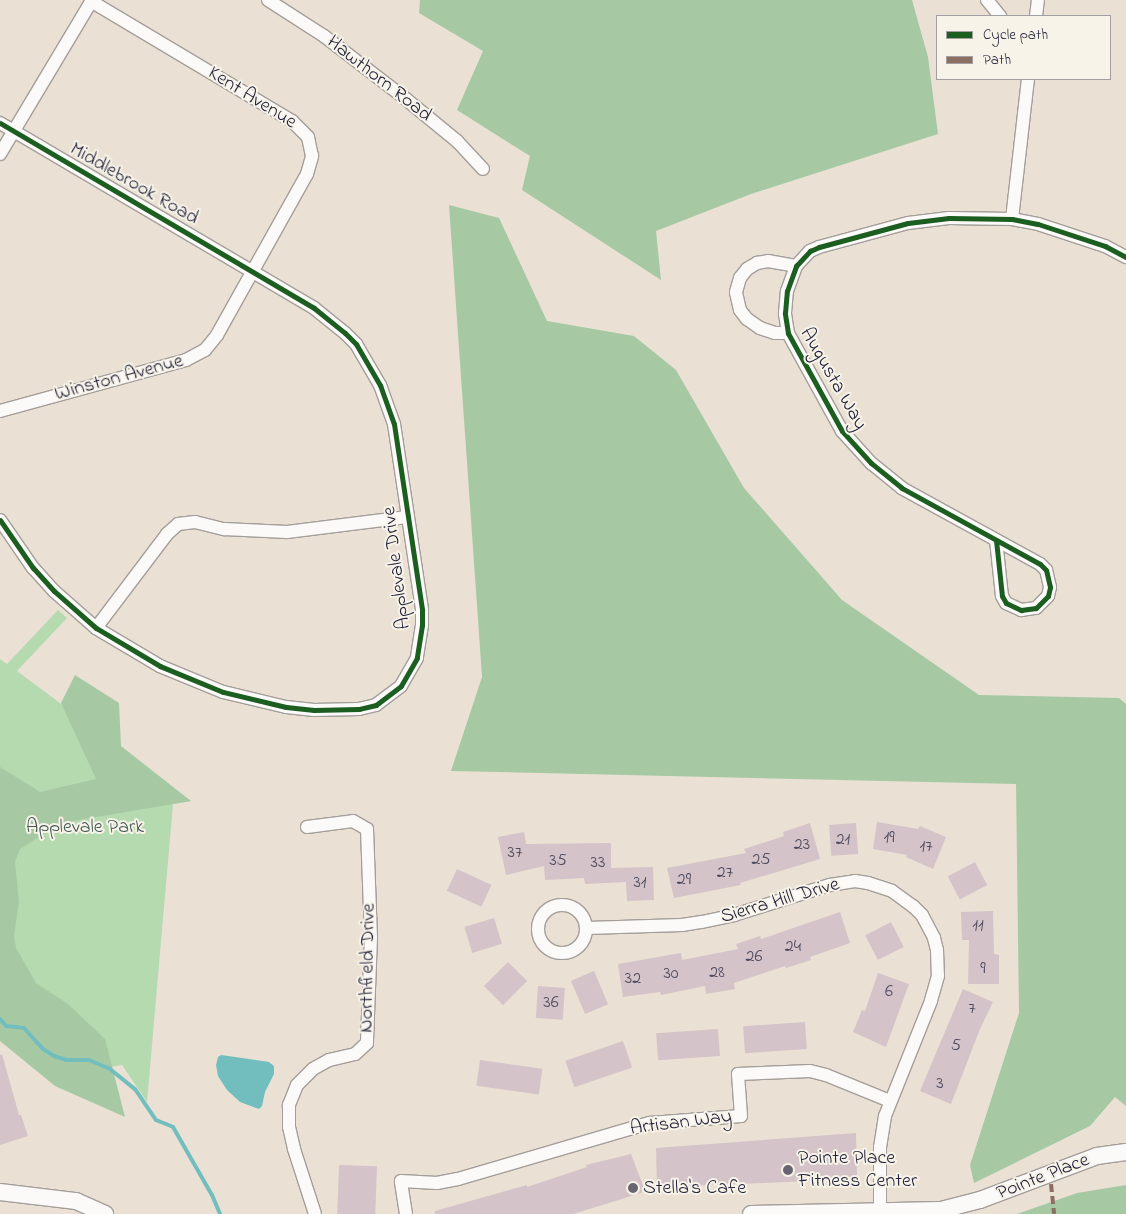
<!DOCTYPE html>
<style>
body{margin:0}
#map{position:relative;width:1126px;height:1214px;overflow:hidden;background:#eae1d4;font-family:"Indie Flower",sans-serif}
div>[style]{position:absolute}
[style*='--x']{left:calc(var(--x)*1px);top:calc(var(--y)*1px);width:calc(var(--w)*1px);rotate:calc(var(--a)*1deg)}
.green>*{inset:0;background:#b5dab0}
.forest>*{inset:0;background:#a6c9a4}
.water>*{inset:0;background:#72bebf}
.stream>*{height:4px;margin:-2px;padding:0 2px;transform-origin:2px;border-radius:2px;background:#72bebf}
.building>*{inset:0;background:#d4c3c8;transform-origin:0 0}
.roads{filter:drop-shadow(1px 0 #a49e9a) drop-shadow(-1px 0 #a49e9a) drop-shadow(0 1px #a49e9a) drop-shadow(0 -1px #a49e9a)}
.minor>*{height:12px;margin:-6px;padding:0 6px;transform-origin:6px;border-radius:6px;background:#fcfaf9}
.minor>.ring{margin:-6px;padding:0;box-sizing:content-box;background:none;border:12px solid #fcfaf9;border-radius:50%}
.tertiary>*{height:16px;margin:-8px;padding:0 8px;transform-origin:8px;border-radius:8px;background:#fcfaf9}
.quiet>*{height:4px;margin-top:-2px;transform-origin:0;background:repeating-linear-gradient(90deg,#8d6e63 0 8px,transparent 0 12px)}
.cycleway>*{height:5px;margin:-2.5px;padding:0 2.5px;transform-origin:2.5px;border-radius:2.5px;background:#1b5e20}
.dots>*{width:14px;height:14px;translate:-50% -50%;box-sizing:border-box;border:2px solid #f7f3e8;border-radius:50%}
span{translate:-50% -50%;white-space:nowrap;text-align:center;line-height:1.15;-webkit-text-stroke:4px #f7f3e8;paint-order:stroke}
.number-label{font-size:18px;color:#4e4a5e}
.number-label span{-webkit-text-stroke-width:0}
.street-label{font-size:20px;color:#22223b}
.park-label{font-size:20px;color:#415855}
.poi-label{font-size:20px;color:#22223b}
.left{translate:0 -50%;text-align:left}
.legend{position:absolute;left:936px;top:15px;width:175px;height:65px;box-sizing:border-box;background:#f7f3e8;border:1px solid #a29fa3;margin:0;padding:6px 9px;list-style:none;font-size:15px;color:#22223b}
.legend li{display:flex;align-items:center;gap:10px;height:25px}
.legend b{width:25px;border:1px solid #a29fa3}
</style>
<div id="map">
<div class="green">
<div style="clip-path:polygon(58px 610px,67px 618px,17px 671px,191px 801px,173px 804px,147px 1102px,122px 1065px,63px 1076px,0 1006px,0 659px,7px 664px)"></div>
</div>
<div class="forest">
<div style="clip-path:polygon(420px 0,912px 0,928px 57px,938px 134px,751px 194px,656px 231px,661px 280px,522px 190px,530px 156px,457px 110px,483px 51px,419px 13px)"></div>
<div style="clip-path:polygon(449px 205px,499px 218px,547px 321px,634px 336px,676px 370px,744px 488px,842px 600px,979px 695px,1119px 698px,1126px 704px,1126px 1106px,1115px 1097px,1090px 1126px,974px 1183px,970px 1165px,1019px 1013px,1016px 784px,451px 771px,482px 677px)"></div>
<div style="clip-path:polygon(75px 675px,119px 703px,121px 746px,191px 801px,61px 823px,20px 849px,15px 862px,19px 902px,14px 936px,16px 948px,36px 983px,68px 1004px,105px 1039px,125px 1117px,55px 1086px,0 1041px,0 767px,40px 792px,96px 779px,61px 703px)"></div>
<div style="clip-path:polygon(1126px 1185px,1126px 1214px,1017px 1214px,1077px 1193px)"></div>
</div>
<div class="water">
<div style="clip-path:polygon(221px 1055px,269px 1062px,274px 1066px,274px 1074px,265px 1092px,262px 1106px,259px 1109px,240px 1102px,227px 1090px,218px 1076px,216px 1065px,218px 1057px)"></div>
</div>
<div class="stream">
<div style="--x:0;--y:1019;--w:9;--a:49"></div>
<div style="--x:6;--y:1026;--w:18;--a:6"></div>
<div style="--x:24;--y:1028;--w:28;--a:48"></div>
<div style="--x:43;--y:1049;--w:13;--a:32"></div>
<div style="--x:54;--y:1056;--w:13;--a:18"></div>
<div style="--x:66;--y:1060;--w:23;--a:0"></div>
<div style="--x:89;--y:1060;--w:23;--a:23"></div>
<div style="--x:110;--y:1069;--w:32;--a:39"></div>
<div style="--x:135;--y:1089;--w:37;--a:56"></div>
<div style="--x:156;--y:1120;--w:18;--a:22"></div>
<div style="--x:173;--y:1127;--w:78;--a:60.2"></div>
<div style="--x:212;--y:1195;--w:21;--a:67"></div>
</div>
<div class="building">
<div style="clip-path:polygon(877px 822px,918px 829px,920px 826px,946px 837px,933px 869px,906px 857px,907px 855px,873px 849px)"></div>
<div style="clip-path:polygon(810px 823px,820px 859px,740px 883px,741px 885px,674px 898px,667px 868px,746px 853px,744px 849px,784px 836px,783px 832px)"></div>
<div style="left:856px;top:823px;width:31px;height:27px;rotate:86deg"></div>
<div style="clip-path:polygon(524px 832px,526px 844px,611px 843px,611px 868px,653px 867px,654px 900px,627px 901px,626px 882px,585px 884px,584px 878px,545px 880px,544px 866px,506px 875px,498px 837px)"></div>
<div style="left:975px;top:862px;width:26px;height:31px;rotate:62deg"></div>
<div style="left:457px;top:869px;width:38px;height:24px;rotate:25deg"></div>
<div style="clip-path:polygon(993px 911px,994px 954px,999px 955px,999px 984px,968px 984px,969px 940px,962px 940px,961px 912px)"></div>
<div style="clip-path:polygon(840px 912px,850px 943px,810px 957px,811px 960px,786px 968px,785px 966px,734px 983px,735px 989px,706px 994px,705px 986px,661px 995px,660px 992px,623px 997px,618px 964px,681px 953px,682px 960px,738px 949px,736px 944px,760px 936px,761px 939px)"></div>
<div style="left:494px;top:918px;width:27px;height:31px;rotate:73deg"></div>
<div style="left:891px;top:922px;width:28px;height:29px;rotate:63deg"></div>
<div style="left:508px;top:962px;width:27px;height:34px;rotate:45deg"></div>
<div style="left:594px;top:971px;width:36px;height:25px;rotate:67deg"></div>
<div style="clip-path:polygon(878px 973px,909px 984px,886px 1047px,853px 1032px,862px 1010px,865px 1011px)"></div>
<div style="left:538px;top:986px;width:27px;height:32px;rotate:4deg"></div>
<div style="clip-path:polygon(963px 989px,993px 1002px,980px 1029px,951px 1104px,920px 1091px)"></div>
<div style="left:805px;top:1022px;width:27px;height:62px;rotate:86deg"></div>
<div style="left:718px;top:1029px;width:27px;height:62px;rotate:86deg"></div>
<div style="left:623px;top:1041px;width:28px;height:61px;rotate:71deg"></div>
<div style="clip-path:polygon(2px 1054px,19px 1115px,21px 1115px,28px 1136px,0 1145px,0 1055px)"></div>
<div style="left:480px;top:1060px;width:63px;height:26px;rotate:8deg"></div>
<div style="clip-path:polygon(856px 1133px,857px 1176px,813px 1181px,657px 1187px,656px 1148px)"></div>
<div style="clip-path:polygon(631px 1154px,644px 1188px,642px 1188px,643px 1192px,622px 1199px,573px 1214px,435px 1214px,435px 1211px,527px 1185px,527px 1187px,587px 1167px,586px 1165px)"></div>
<div style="left:339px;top:1165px;width:38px;height:49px;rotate:2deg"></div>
</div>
<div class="roads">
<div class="minor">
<div style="--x:268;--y:0;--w:67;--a:32.7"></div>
<div style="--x:324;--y:36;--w:105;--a:37.6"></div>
<div style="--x:407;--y:100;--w:65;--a:39.4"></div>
<div style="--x:457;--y:141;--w:38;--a:47"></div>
<div style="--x:987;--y:0;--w:21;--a:51"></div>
<div style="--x:1036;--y:16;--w:16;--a:-83"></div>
<div style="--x:0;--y:123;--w:364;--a:30.5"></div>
<div style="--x:314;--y:308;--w:40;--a:39"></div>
<div style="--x:345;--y:333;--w:16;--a:45"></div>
<div style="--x:356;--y:344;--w:48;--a:59.7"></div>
<div style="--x:380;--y:385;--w:41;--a:70.3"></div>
<div style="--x:394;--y:424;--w:188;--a:81.4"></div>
<div style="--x:422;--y:610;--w:15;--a:90"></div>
<div style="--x:422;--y:625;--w:33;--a:99"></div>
<div style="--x:417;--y:658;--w:32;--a:120"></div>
<div style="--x:401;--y:686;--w:31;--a:143"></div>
<div style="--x:376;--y:705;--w:17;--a:167"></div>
<div style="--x:359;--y:709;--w:45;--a:178.7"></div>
<div style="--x:314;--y:710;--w:28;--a:-174"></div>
<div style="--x:286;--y:707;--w:65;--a:-166.6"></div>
<div style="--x:223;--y:692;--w:68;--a:-157.6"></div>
<div style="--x:160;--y:666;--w:74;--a:-149.3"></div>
<div style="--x:96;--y:628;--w:56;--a:-138.6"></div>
<div style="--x:54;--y:591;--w:31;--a:-132"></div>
<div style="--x:33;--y:568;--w:58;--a:-124.5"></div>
<div style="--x:0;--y:154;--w:179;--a:-59.1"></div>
<div style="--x:1012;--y:219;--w:141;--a:-83.5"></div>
<div style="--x:788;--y:333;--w:13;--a:180"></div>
<div style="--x:775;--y:333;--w:16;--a:-162"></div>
<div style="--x:760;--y:328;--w:16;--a:-145"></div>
<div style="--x:747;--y:319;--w:11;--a:-128"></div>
<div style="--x:740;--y:310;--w:18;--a:-103"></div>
<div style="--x:736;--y:292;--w:15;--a:-74"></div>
<div style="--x:740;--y:278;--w:11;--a:-52"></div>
<div style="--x:747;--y:269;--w:12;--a:-31"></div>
<div style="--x:757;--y:263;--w:11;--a:-10"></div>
<div style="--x:768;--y:261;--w:28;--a:10"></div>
<div style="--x:0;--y:411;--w:193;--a:-15.3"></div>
<div style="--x:186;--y:360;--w:21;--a:-28"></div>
<div style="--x:205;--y:350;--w:19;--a:-51"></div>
<div style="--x:217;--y:335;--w:184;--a:-60.8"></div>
<div style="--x:307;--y:174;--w:19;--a:-74"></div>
<div style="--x:312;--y:156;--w:19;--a:-102"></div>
<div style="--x:308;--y:137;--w:23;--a:-135"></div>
<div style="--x:292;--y:121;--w:234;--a:-149.2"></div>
<div style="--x:996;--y:540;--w:56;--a:83.9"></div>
<div style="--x:1002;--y:596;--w:8;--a:60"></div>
<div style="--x:1006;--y:603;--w:17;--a:25"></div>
<div style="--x:1021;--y:610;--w:15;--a:-8"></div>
<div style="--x:1036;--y:608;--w:17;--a:-45"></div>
<div style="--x:1048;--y:596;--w:9;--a:-77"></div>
<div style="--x:1050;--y:587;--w:17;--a:-103"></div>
<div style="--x:1046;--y:570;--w:8;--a:-135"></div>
<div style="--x:1040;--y:564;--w:158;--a:-151.2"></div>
<div style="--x:902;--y:488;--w:40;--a:-141"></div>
<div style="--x:871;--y:463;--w:43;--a:-132.2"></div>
<div style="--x:842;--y:431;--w:112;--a:-118.9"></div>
<div style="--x:788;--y:333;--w:20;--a:-99"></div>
<div style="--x:785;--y:313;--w:22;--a:-85"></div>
<div style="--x:787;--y:291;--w:27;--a:-70"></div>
<div style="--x:796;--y:266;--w:21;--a:-47"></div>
<div style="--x:810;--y:251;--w:10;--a:-24"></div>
<div style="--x:819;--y:247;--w:92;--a:-15.1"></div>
<div style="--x:908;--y:223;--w:41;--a:-7"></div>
<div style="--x:949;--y:218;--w:63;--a:0.9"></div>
<div style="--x:1012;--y:219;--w:26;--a:11"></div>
<div style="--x:1038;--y:224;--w:71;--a:18.2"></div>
<div style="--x:1105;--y:246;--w:24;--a:28"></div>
<div style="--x:96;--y:628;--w:118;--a:-52.9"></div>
<div style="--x:167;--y:534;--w:15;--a:-42"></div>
<div style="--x:178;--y:524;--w:17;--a:-7"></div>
<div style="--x:195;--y:522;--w:30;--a:14"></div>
<div style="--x:224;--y:529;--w:63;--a:2.7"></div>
<div style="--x:287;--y:532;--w:121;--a:-7.1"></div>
<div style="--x:307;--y:827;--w:46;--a:-7.4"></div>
<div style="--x:353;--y:821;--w:16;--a:30"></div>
<div style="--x:367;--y:829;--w:108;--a:87.9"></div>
<div style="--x:371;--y:937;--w:106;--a:92.2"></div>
<div style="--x:367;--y:1043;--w:16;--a:137"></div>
<div style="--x:355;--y:1054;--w:27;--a:167"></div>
<div style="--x:329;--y:1060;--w:18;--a:151"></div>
<div style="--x:313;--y:1069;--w:23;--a:135"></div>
<div style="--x:297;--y:1085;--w:22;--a:112"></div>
<div style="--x:289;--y:1105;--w:22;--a:90"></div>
<div style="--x:289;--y:1127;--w:23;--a:77"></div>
<div style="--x:294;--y:1149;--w:68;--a:72.1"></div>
<div class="ring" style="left:538px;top:905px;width:36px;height:36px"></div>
<div style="--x:587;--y:928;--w:95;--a:-1.8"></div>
<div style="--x:682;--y:925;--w:20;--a:-9"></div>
<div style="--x:702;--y:922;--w:33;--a:-12"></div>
<div style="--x:734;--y:915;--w:101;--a:-17.4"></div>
<div style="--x:830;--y:885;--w:25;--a:-9"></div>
<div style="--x:855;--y:881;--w:13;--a:9"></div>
<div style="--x:868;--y:883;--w:25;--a:18"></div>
<div style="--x:892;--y:891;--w:26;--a:36"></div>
<div style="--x:913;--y:906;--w:13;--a:45"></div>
<div style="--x:922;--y:915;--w:26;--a:62"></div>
<div style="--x:934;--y:938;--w:12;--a:76"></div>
<div style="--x:937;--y:950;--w:26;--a:88"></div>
<div style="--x:938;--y:976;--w:26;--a:106"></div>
<div style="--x:931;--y:1001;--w:124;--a:111.8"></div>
<div style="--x:885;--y:1116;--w:31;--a:99"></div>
<div style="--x:880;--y:1147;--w:64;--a:90"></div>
<div style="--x:406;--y:1214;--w:33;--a:-99"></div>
<div style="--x:401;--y:1181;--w:36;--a:3"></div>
<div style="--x:437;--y:1183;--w:21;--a:-11"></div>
<div style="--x:458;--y:1179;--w:200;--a:-16.3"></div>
<div style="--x:650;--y:1123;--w:91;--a:-4.4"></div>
<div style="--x:741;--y:1116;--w:42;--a:-94.1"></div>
<div style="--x:738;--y:1074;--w:72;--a:-2.4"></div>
<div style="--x:810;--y:1071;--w:16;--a:14"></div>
<div style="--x:826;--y:1075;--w:69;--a:22.1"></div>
</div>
<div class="tertiary">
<div style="--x:0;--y:1192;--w:77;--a:6.8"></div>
<div style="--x:76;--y:1201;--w:32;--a:24"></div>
<div style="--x:751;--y:1214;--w:190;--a:-1.2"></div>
<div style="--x:941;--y:1210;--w:40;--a:-14.4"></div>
<div style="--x:980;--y:1200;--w:125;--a:-20.6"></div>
<div style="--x:1097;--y:1156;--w:29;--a:-8"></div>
</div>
</div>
<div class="quiet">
<div style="--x:1051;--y:1184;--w:30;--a:84"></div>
</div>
<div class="cycleway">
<div style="--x:0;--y:123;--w:364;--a:30.5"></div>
<div style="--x:314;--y:308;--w:40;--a:39"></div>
<div style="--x:345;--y:333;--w:16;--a:45"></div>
<div style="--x:356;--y:344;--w:48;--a:59.7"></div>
<div style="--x:380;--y:385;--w:41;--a:70.3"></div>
<div style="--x:394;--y:424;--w:188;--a:81.4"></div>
<div style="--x:422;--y:610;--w:15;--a:90"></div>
<div style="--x:422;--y:625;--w:33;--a:99"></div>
<div style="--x:417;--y:658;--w:32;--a:120"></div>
<div style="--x:401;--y:686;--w:31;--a:143"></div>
<div style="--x:376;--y:705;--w:17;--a:167"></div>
<div style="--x:359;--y:709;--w:45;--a:178.7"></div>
<div style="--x:314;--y:710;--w:28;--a:-174"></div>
<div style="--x:286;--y:707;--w:65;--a:-166.6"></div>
<div style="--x:223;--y:692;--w:68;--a:-157.6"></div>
<div style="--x:160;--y:666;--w:74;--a:-149.3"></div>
<div style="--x:96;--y:628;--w:56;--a:-138.6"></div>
<div style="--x:54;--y:591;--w:31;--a:-132"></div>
<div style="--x:33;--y:568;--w:58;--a:-124.5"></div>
<div style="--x:996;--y:540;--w:56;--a:83.9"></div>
<div style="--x:1002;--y:596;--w:8;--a:60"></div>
<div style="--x:1006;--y:603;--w:17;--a:25"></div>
<div style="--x:1021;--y:610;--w:15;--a:-8"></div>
<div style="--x:1036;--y:608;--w:17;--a:-45"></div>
<div style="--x:1048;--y:596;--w:9;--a:-77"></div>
<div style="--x:1050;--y:587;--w:17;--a:-103"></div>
<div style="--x:1046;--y:570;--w:8;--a:-135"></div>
<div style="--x:1040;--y:564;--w:158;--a:-151.2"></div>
<div style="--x:902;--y:488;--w:40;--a:-141"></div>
<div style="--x:871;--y:463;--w:43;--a:-132.2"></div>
<div style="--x:842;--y:431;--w:112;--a:-118.9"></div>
<div style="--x:788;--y:333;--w:20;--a:-99"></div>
<div style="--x:785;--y:313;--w:22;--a:-85"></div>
<div style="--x:787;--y:291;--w:27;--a:-70"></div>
<div style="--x:796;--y:266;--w:21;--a:-47"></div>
<div style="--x:810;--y:251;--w:10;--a:-24"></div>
<div style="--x:819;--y:247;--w:92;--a:-15.1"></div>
<div style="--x:908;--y:223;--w:41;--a:-7"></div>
<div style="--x:949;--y:218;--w:63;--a:0.9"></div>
<div style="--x:1012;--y:219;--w:26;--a:11"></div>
<div style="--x:1038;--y:224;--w:71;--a:18.2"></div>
<div style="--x:1105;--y:246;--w:24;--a:28"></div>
</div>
<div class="dots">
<div style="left:788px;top:1170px;background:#686571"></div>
<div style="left:633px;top:1188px;background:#686571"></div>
</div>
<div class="number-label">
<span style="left:889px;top:838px">19</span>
<span style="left:843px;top:840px">21</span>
<span style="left:802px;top:845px">23</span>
<span style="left:926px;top:847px">17</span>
<span style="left:515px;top:853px">37</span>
<span style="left:761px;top:860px">25</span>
<span style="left:558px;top:861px">35</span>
<span style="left:598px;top:863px">33</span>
<span style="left:725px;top:873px">27</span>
<span style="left:684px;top:880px">29</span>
<span style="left:640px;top:883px">31</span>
<span style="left:978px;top:926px">11</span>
<span style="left:793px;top:947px">24</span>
<span style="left:754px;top:957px">26</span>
<span style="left:983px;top:969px">9</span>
<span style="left:717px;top:973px">28</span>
<span style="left:671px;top:974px">30</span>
<span style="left:633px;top:979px">32</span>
<span style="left:889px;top:992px">6</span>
<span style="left:551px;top:1003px">36</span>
<span style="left:972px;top:1009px">7</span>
<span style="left:956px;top:1046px">5</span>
<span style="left:940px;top:1084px">3</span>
</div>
<div class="street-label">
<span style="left:379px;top:79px;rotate:38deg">Hawthorn Road</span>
<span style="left:252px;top:98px;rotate:32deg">Kent Avenue</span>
<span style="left:134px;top:184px;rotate:30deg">Middlebrook Road</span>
<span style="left:119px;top:378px;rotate:-15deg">Winston Avenue</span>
<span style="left:833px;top:379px;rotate:60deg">Augusta Way</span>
<span style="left:397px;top:568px;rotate:-97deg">Applevale Drive</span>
<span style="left:780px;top:901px;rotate:-16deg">Sierra Hill Drive</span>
<span style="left:368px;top:968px;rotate:-89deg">Northfield Drive</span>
<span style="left:681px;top:1123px;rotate:-7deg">Artisan Way</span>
<span style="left:1043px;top:1177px;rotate:-21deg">Pointe Place</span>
</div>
<div class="park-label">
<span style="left:85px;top:827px">Applevale Park</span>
</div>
<div class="poi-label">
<span class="left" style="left:798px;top:1170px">Pointe Place<br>Fitness Center</span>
<span class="left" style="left:643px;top:1188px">Stella's Cafe</span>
</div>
<ul class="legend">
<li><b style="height:6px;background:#1b5e20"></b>Cycle path</li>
<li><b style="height:6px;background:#8d6e63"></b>Path</li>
</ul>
</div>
